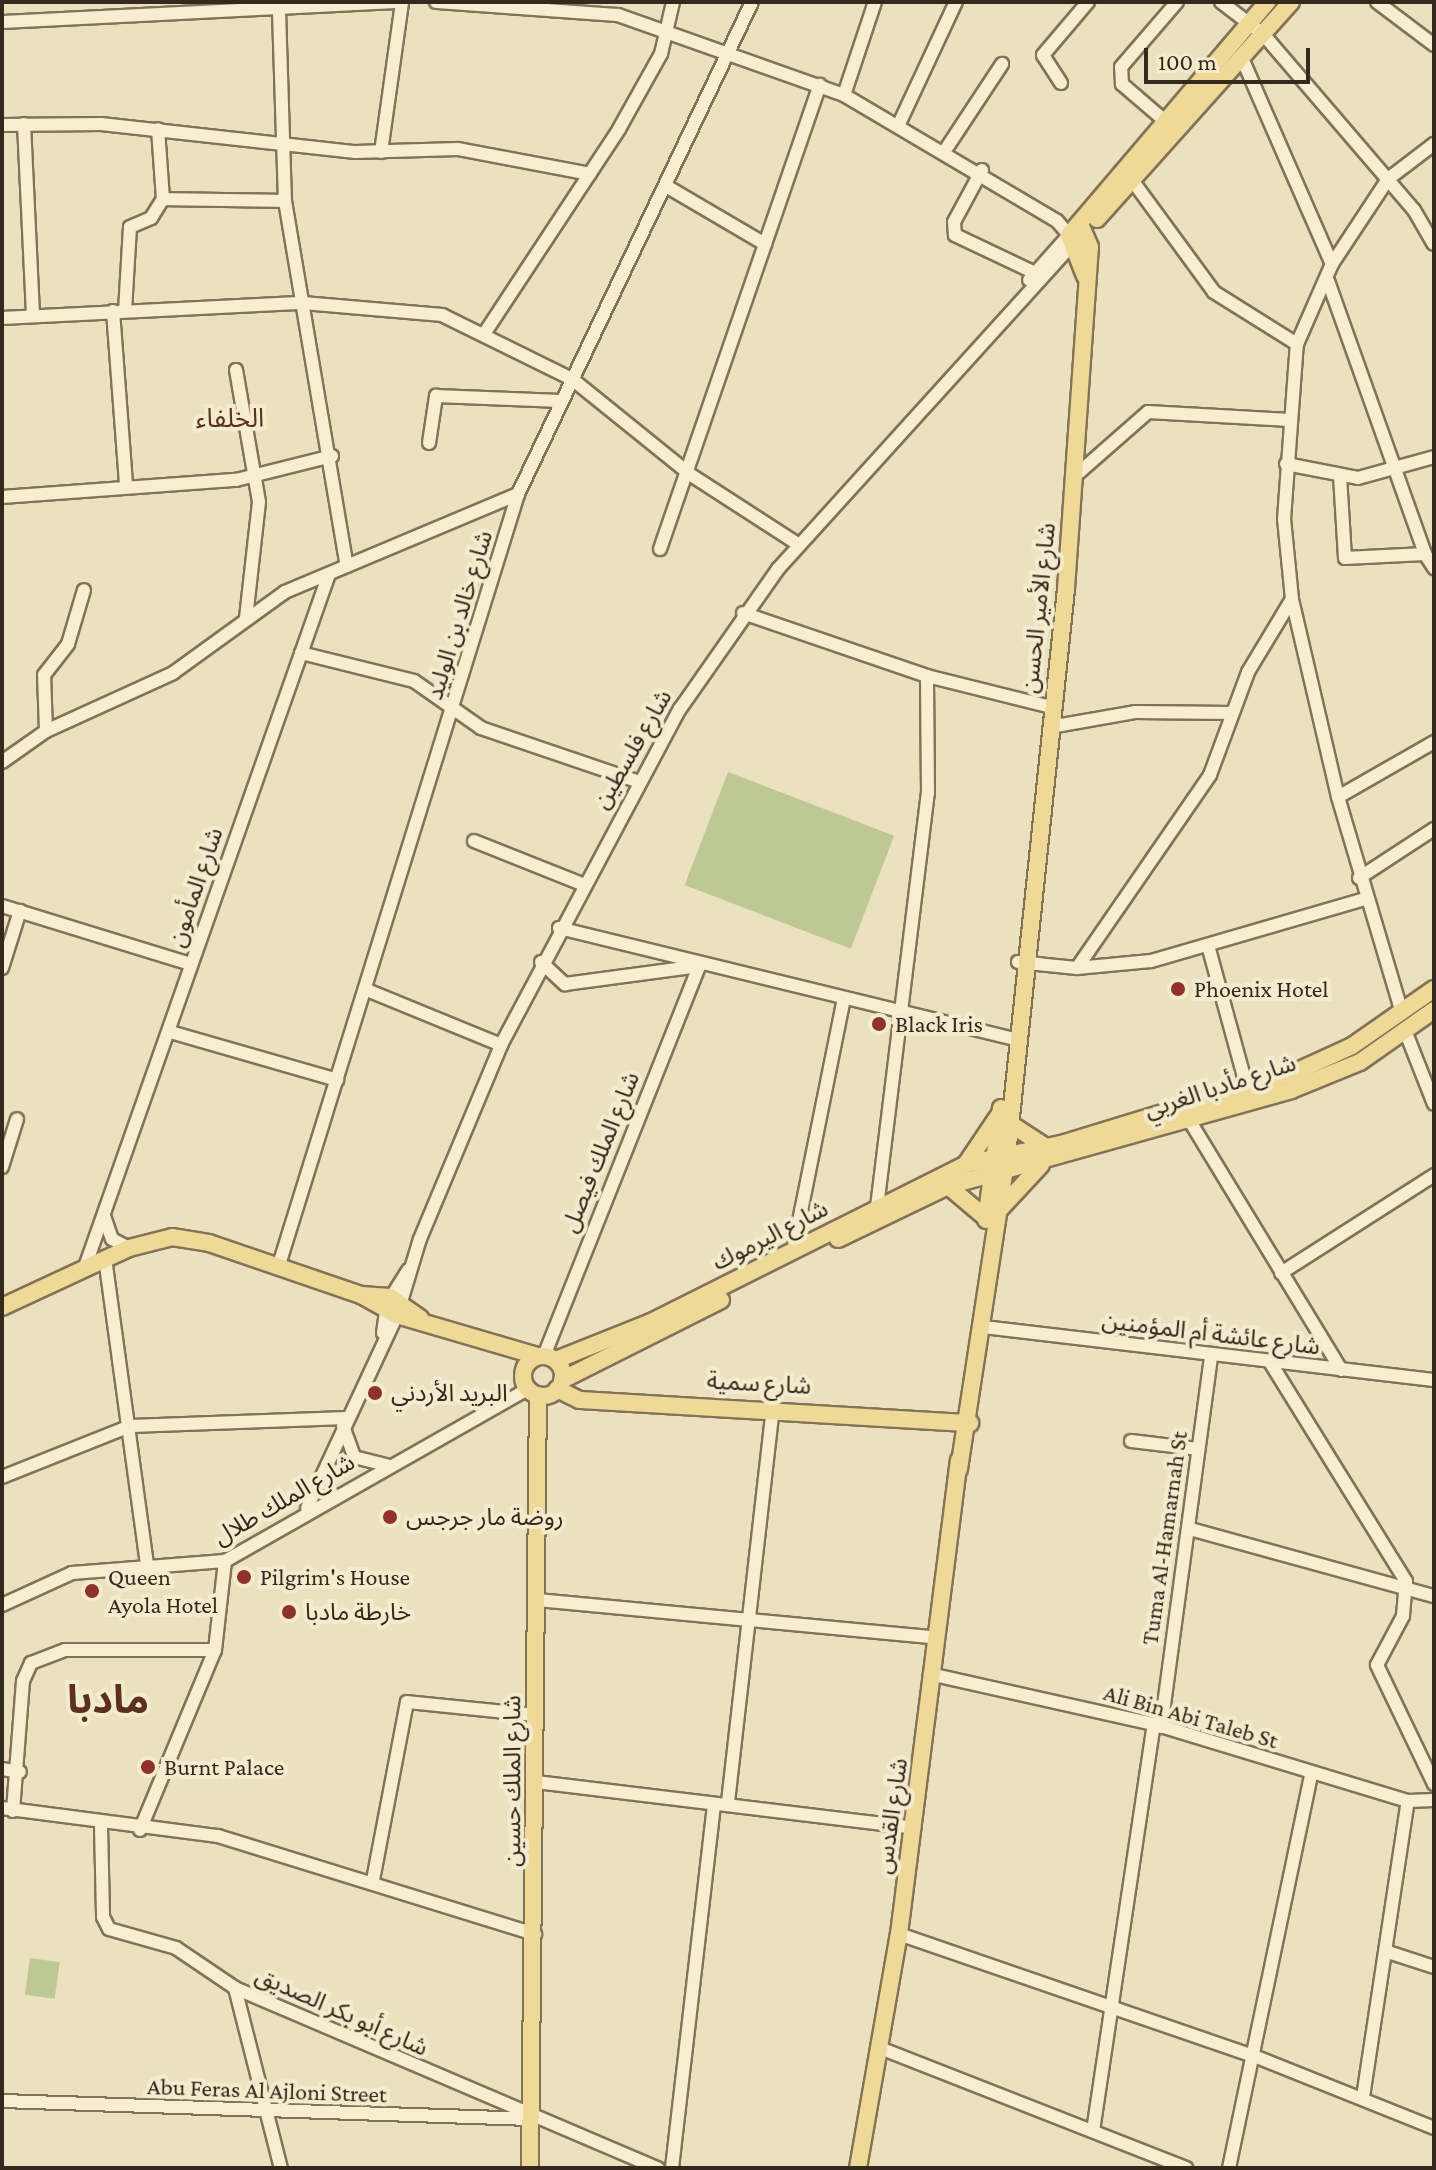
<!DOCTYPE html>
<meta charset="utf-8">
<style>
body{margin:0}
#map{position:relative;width:1436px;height:2170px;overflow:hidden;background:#ebe1bf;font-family:"Crimson Pro","Noto Sans Arabic",serif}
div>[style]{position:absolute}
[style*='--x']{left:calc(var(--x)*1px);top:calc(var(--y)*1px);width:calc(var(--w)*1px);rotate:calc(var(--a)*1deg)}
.green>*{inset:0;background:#bec894;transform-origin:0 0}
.roads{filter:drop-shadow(2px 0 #837258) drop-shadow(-2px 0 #837258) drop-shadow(0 2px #837258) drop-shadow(0 -2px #837258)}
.minor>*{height:12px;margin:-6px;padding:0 6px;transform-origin:6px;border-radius:6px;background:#f7eed1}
.major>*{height:16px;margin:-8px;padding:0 8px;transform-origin:8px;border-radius:8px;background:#eed997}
.major>.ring{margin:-8px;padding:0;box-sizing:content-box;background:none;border:16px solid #eed997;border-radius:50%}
.dots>*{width:22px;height:22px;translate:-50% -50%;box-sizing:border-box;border:4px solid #f3ebce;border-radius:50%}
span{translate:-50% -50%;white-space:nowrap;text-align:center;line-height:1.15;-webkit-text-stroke:8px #f3ebce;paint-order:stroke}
.street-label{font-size:24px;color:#33291c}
.poi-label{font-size:24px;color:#33291c}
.left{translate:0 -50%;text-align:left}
.neighbourhood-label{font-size:26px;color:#5d301e}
.town-label{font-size:40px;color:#5d301e;font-weight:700}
.frame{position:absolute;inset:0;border:4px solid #33291c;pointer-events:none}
.scale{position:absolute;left:1144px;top:48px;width:166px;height:36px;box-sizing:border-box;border:4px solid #33291c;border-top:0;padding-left:10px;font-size:24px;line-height:28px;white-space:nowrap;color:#33291c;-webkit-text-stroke:6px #f3ebce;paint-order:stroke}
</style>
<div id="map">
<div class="green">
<div style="left:728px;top:772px;width:178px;height:121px;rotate:21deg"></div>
<div style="left:30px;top:1958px;width:30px;height:37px;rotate:8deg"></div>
</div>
<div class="roads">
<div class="minor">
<div style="--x:436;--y:2;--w:182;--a:4.1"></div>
<div style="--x:618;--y:15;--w:240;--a:19.5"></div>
<div style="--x:844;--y:95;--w:247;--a:30.6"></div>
<div style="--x:1057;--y:221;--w:18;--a:49"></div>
<div style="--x:1069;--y:235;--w:60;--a:131.6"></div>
<div style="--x:1221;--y:2;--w:53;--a:37.3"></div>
<div style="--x:1263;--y:34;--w:232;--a:49.4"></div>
<div style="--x:1414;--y:210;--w:39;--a:60"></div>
<div style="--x:1377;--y:2;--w:71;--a:37"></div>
<div style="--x:279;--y:11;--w:190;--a:88.2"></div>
<div style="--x:285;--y:201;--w:370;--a:80.4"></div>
<div style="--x:2;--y:22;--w:398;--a:-2.9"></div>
<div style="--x:1241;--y:56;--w:227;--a:66.4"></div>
<div style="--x:1061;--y:83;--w:33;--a:-123"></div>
<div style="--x:1043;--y:55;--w:70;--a:-49.7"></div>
<div style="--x:844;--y:95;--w:98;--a:-71.6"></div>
<div style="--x:1165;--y:121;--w:57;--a:-139.3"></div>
<div style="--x:1122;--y:84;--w:17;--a:-93"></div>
<div style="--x:1121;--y:67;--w:86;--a:-49.3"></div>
<div style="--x:24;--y:124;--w:192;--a:87.3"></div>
<div style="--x:899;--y:124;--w:135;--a:-65"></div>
<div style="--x:2;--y:125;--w:99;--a:-0.6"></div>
<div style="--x:101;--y:124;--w:256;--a:6.3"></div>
<div style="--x:355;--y:152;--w:103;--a:-1.7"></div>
<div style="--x:458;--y:149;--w:134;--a:10.7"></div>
<div style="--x:946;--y:149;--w:102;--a:-56.6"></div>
<div style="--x:381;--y:152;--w:151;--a:-82"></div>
<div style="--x:982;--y:170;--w:59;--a:118.3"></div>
<div style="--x:954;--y:222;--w:13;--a:86"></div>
<div style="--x:955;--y:235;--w:89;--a:25.4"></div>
<div style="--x:1132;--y:180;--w:139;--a:53.8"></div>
<div style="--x:1214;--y:292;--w:98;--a:32.1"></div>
<div style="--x:666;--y:186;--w:115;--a:30.4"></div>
<div style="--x:163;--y:199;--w:122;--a:0.9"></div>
<div style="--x:1328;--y:281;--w:290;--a:70.4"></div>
<div style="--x:113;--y:311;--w:174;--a:85.7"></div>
<div style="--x:125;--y:311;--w:84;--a:-86.6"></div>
<div style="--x:130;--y:227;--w:23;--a:-23"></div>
<div style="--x:151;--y:218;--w:22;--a:-58"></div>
<div style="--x:163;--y:199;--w:70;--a:-94.1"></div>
<div style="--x:2;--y:318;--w:301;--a:-2.9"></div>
<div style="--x:303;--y:303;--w:140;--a:4.9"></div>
<div style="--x:442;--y:315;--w:145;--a:26.2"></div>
<div style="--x:572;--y:379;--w:153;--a:38.9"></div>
<div style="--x:691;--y:475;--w:129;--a:32.9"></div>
<div style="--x:486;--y:331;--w:242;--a:-56.6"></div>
<div style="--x:619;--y:129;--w:86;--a:-60.8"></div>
<div style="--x:661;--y:54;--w:53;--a:-77"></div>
<div style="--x:236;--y:370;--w:134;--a:80.1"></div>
<div style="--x:259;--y:502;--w:117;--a:96.4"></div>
<div style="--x:429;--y:443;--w:48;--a:-81.5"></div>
<div style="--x:436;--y:396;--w:125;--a:2.3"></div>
<div style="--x:1286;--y:464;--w:73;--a:11"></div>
<div style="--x:1358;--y:478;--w:79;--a:-15.4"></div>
<div style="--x:1075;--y:476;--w:97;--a:-41.2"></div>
<div style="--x:1148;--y:412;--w:142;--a:3.2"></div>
<div style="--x:1340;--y:476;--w:82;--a:86.5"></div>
<div style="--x:1345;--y:558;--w:80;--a:-2.9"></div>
<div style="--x:1425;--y:554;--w:17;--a:57"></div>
<div style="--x:2;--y:497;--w:235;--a:-4.2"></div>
<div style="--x:236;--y:480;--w:99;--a:-14"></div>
<div style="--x:660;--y:549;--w:491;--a:-71"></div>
<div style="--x:743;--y:613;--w:194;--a:18.9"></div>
<div style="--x:927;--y:676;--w:128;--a:14"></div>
<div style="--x:301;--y:653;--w:116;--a:13.9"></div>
<div style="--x:414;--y:681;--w:82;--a:35"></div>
<div style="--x:481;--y:728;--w:165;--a:18.8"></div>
<div style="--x:1050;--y:727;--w:86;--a:-10"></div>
<div style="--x:1135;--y:712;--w:97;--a:0.6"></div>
<div style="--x:46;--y:731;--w:56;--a:-92"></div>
<div style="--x:44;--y:675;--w:39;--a:-52"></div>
<div style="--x:68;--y:644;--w:56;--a:-73.5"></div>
<div style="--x:2;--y:762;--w:54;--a:-35.2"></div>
<div style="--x:46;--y:731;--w:140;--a:-24.5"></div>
<div style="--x:173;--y:673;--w:138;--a:-35.9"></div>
<div style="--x:285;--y:592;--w:253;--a:-22.8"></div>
<div style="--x:1338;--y:797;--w:111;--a:-29.8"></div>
<div style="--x:474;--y:841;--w:116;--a:21.7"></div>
<div style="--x:1359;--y:878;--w:90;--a:-33.2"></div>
<div style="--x:2;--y:906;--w:198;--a:17.1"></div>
<div style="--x:559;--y:928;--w:472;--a:13.7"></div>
<div style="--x:1209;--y:949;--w:144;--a:74.7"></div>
<div style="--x:541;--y:962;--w:33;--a:43"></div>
<div style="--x:565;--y:984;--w:128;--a:-7.6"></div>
<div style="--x:1018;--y:962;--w:59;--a:5.8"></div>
<div style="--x:1077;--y:968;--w:74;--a:-5.4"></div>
<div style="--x:1151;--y:961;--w:222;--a:-16.2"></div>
<div style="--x:2;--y:968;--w:60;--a:-72.5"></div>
<div style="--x:1077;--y:968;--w:234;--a:-55.4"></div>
<div style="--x:1210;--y:775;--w:110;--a:-69.7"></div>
<div style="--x:1248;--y:672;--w:85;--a:-58.9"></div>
<div style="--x:367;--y:990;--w:145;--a:22.3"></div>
<div style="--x:1402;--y:1013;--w:225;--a:-106.5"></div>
<div style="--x:1338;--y:797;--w:203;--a:-103.1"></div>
<div style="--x:1292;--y:599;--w:80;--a:-95.7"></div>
<div style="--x:1284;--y:519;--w:175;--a:-85.8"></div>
<div style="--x:1297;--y:344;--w:87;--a:-66.4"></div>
<div style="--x:1332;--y:264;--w:102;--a:-56.6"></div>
<div style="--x:1388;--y:179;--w:58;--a:-37.3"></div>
<div style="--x:170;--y:1032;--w:174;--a:16"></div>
<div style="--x:1406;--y:1033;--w:76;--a:68.5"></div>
<div style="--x:1191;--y:1123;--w:289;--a:58.7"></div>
<div style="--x:2;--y:1167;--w:50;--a:-72.6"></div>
<div style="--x:877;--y:1207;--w:417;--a:-83"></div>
<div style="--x:928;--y:793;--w:117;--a:-90.5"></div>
<div style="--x:104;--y:1216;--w:24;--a:71"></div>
<div style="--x:112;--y:1239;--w:19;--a:28"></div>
<div style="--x:793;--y:1251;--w:258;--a:-78.6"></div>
<div style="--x:105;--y:1258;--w:311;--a:82.2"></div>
<div style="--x:85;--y:1267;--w:735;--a:-70.6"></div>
<div style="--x:278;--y:1268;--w:810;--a:-72.77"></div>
<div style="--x:518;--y:494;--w:545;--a:-64.56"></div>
<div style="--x:1281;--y:1273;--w:182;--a:-32.6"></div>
<div style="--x:983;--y:1327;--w:454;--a:6.7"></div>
<div style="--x:383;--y:1333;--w:29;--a:-82"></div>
<div style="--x:387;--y:1304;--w:40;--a:-58"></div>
<div style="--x:544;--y:1356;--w:420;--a:-68.3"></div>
<div style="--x:1270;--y:1362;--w:258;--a:58.2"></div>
<div style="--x:1406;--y:1581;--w:35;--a:95"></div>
<div style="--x:1403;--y:1616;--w:55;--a:118"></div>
<div style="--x:1377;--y:1665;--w:132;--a:64.4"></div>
<div style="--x:343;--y:1426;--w:33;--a:70"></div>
<div style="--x:354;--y:1457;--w:34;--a:14"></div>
<div style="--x:1131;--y:1441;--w:67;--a:6.8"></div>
<div style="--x:2;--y:1477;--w:138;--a:-21.7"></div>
<div style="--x:130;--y:1426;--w:217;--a:-2.1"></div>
<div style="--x:307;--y:1508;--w:213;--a:-65"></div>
<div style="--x:397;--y:1315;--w:79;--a:-73.2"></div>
<div style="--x:420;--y:1239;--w:210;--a:-67.3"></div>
<div style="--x:501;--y:1045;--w:381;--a:-62"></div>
<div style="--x:680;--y:709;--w:171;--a:-55"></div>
<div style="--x:778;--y:569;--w:440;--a:-47.8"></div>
<div style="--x:1190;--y:1529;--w:253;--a:15.4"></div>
<div style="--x:538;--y:1600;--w:401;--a:5.4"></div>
<div style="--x:2;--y:1605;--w:77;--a:-24.6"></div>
<div style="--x:72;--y:1573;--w:153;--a:-4.5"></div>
<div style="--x:225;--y:1561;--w:348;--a:-29.6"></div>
<div style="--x:934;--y:1675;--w:225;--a:12.6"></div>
<div style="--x:1154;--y:1724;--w:265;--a:16.9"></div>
<div style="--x:1408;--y:1801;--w:26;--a:-2"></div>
<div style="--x:1161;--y:1727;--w:374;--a:-82.3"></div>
<div style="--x:2;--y:1769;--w:18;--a:9"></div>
<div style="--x:536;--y:1782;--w:381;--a:6.9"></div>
<div style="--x:728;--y:1802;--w:399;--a:-83.5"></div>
<div style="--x:2;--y:1808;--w:218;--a:7.4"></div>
<div style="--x:218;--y:1836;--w:332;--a:17.2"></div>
<div style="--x:13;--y:1811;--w:130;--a:-85.6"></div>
<div style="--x:23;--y:1681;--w:20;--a:-66"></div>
<div style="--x:31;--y:1663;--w:36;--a:-21"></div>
<div style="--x:65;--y:1650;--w:150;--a:0"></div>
<div style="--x:101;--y:1826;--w:91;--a:88.7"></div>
<div style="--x:103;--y:1917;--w:13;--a:63"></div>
<div style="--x:109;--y:1929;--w:70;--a:15.8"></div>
<div style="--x:176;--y:1948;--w:71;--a:34.1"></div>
<div style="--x:235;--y:1988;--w:460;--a:23.1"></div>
<div style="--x:140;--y:1830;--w:195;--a:-67.4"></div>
<div style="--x:215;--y:1650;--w:90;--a:-83.6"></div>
<div style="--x:373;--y:1880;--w:181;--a:-79.2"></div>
<div style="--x:407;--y:1702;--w:130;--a:5.8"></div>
<div style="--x:899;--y:1934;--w:375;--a:19"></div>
<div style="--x:1254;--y:2056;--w:194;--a:21.8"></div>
<div style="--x:1388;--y:1952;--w:48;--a:18.1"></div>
<div style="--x:235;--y:1988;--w:186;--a:75.7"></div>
<div style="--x:880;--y:2048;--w:329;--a:21.4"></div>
<div style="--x:1363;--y:2097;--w:299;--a:-81.4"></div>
<div style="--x:2;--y:2101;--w:528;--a:1.95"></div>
<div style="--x:1093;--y:2131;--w:412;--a:-81.5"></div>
<div style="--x:672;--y:2168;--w:363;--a:-83.4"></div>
<div style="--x:1229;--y:2168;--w:402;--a:-78.2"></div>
</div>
<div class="major">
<div style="--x:1097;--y:219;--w:291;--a:-48.2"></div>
<div style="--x:1085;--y:276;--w:44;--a:-111.3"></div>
<div style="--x:1069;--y:235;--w:306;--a:-49.6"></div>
<div style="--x:1009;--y:1123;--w:44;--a:33"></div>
<div style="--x:966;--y:1164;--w:59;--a:-56"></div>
<div style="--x:948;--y:1186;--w:50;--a:40.1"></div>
<div style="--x:1000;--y:1209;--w:60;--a:-47"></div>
<div style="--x:986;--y:1220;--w:113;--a:-82.4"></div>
<div style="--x:838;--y:1239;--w:122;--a:-25.7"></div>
<div style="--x:948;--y:1186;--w:356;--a:-15.6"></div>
<div style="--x:1291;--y:1090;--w:74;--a:-22.1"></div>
<div style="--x:1360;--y:1062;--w:90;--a:-35.1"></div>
<div style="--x:361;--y:1295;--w:29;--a:4"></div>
<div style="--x:390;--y:1297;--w:37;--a:35"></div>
<div style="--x:2;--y:1307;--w:140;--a:-24.9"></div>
<div style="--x:129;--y:1248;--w:44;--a:-14.3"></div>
<div style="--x:172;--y:1237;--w:37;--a:9"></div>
<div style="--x:209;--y:1243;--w:161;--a:18.9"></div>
<div style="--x:361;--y:1295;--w:41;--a:29.1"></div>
<div style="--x:397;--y:1315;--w:146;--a:16.3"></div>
<div class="ring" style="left:523px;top:1356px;width:24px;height:24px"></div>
<div style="--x:556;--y:1360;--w:102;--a:-21.8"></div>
<div style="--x:651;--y:1322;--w:352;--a:-26.6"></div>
<div style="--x:966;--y:1164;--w:97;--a:-11.9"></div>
<div style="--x:1061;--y:1144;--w:243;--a:-17"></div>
<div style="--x:1293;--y:1073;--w:65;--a:-24.6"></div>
<div style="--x:1352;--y:1046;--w:100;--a:-34.8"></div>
<div style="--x:562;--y:1380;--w:178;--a:-26.7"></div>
<div style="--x:557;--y:1389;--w:25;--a:26"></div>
<div style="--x:580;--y:1400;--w:391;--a:3.4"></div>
<div style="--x:959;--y:1469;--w:318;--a:-81.3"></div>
<div style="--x:1007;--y:1155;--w:569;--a:-84.05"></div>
<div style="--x:1066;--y:589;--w:343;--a:-86"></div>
<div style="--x:1090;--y:247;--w:26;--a:-113"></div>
<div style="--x:530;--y:2168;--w:773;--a:-89.41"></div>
<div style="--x:858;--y:2168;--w:238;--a:-80.1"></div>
<div style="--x:899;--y:1934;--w:477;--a:-82.8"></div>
</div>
</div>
<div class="dots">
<div style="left:1178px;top:989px;background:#8e322b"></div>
<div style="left:879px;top:1024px;background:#8e322b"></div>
<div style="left:375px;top:1393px;background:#8e322b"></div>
<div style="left:390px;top:1517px;background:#8e322b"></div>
<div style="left:244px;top:1577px;background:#8e322b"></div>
<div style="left:92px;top:1591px;background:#8e322b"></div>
<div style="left:289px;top:1612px;background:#8e322b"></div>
<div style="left:148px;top:1767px;background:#8e322b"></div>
</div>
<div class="street-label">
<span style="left:1038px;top:608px;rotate:-84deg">شارع الأمير الحسن</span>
<span style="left:459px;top:615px;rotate:-73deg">شارع خالد بن الوليد</span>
<span style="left:632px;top:749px;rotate:-60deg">شارع فلسطين</span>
<span style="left:195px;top:887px;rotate:-71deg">شارع المأمون</span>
<span style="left:1220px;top:1086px;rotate:-18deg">شارع مأدبا الغربي</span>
<span style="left:600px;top:1152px;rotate:-68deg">شارع الملك فيصل</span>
<span style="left:770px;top:1235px;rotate:-27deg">شارع اليرموك</span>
<span style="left:1211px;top:1333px;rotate:7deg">شارع عائشة أم المؤمنين</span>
<span style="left:759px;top:1383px;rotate:3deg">شارع سمية</span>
<span style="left:284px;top:1499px;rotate:-30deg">شارع الملك طلال</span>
<span style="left:1164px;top:1538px;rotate:-82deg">Tuma Al-Hamarnah St</span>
<span style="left:1191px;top:1716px;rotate:16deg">Ali Bin Abi Taleb St</span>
<span style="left:512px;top:1781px;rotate:-90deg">شارع الملك حسين</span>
<span style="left:891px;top:1816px;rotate:-82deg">شارع القدس</span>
<span style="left:342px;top:2011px;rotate:24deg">شارع أبو بكر الصديق</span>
<span style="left:267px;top:2090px;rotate:2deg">Abu Feras Al Ajloni Street</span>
</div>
<div class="poi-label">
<span class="left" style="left:1194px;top:989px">Phoenix Hotel</span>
<span class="left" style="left:895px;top:1024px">Black Iris</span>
<span class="left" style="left:391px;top:1393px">البريد الأردني</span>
<span class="left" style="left:406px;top:1517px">روضة مار جرجس</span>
<span class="left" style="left:108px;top:1591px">Queen<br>Ayola Hotel</span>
<span class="left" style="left:260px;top:1577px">Pilgrim's House</span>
<span class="left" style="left:305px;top:1612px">خارطة مادبا</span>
<span class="left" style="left:164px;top:1767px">Burnt Palace</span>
</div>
<div class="neighbourhood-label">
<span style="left:230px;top:419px">الخلفاء</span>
</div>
<div class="town-label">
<span style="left:108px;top:1700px">مادبا</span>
</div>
<div class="frame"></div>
<div class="scale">100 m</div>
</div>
